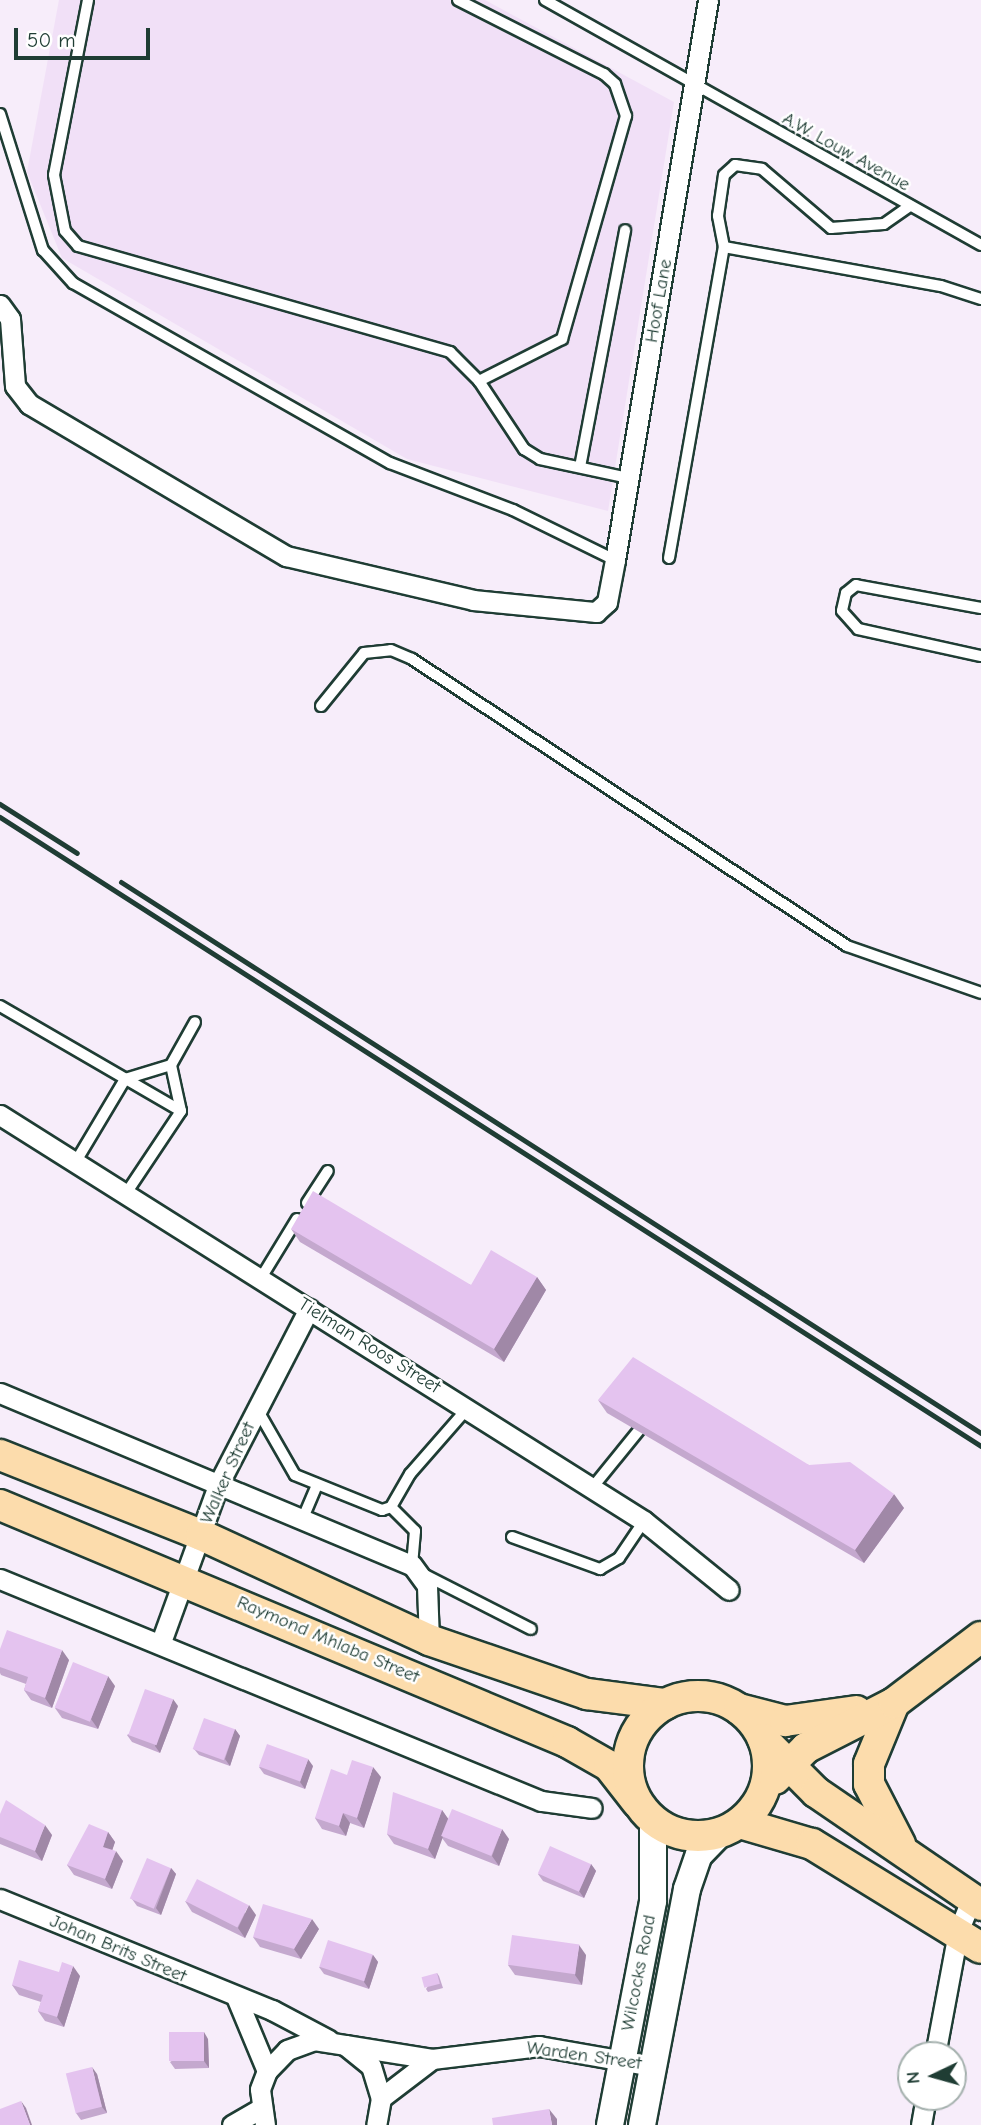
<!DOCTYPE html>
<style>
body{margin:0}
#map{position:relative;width:981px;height:2125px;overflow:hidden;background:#f7edfa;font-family:"Comic Neue",sans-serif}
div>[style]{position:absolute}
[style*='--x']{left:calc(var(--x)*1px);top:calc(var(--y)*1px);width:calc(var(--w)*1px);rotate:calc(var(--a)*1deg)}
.built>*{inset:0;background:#f1e0f7}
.roads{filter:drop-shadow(2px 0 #1f3d34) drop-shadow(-2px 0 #1f3d34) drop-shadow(0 2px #1f3d34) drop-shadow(0 -2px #1f3d34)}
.lane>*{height:10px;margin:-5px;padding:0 5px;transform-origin:5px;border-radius:5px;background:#fff}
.street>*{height:19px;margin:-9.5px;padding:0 9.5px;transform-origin:9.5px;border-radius:9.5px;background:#fff}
.secondary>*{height:26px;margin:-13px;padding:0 13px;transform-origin:13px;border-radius:13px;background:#fff}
.primary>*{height:30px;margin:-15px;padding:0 15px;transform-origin:15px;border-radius:15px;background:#fcdcac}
.primary>.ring{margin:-15px;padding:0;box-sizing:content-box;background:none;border:30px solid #fcdcac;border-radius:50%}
.rail>*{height:5px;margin:-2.5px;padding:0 2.5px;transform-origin:2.5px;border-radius:2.5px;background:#1f3d34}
.wall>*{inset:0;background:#c4a8ce}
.shaded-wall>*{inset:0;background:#a088a7}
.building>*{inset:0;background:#e4c3ef;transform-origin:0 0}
span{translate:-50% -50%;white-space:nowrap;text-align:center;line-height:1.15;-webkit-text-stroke:5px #fff;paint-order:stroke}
.street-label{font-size:19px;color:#1f3d34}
.north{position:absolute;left:897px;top:2041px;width:70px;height:70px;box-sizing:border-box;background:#fff;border:2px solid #a5b1ae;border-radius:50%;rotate:265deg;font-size:19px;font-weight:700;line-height:28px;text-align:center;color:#1f3d34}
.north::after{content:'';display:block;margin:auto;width:24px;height:32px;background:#1f3d34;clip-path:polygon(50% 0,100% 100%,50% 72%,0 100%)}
.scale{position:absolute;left:14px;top:28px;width:136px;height:32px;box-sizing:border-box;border:4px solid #1f3d34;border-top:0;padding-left:9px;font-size:21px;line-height:24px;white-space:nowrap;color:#1f3d34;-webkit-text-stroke:5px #fff;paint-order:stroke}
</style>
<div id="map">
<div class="built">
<div style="clip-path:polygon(59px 0,485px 0,674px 102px,608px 511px,407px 459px,62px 258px,27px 172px)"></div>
</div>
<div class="roads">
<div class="lane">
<div style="--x:88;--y:0;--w:178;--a:101"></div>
<div style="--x:54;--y:175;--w:57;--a:78.9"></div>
<div style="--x:65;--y:231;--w:20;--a:49"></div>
<div style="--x:78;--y:246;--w:387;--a:15.9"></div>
<div style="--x:450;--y:352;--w:41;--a:45"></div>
<div style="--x:479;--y:381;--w:82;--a:56.5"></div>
<div style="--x:524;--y:449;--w:19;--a:32"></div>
<div style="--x:540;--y:459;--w:91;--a:12.1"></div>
<div style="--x:458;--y:0;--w:164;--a:26.9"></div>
<div style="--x:604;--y:74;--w:15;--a:42"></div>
<div style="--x:615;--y:84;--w:34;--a:71"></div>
<div style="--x:626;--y:116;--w:232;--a:106"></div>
<div style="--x:562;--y:339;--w:93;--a:153.2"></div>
<div style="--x:545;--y:0;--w:500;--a:29.33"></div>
<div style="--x:0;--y:114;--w:143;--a:72.5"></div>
<div style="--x:43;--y:250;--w:45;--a:47.7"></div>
<div style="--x:73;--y:283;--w:365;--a:29.6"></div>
<div style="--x:390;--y:463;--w:132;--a:20.9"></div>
<div style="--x:513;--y:510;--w:114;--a:26.1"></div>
<div style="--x:724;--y:247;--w:220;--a:10.2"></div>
<div style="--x:941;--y:286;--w:42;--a:18"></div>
<div style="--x:580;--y:467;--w:241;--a:-79.2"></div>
<div style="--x:669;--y:558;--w:316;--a:-80"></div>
<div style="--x:724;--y:247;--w:32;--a:-101"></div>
<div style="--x:718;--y:216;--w:41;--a:-81.7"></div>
<div style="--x:724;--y:175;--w:15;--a:-42"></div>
<div style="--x:735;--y:165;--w:27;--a:8"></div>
<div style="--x:762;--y:169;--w:91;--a:40.5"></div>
<div style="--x:831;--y:228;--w:53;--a:-4.3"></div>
<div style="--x:884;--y:224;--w:32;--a:-35"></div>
<div style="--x:981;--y:608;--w:127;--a:-169.6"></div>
<div style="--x:856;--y:585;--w:13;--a:141"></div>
<div style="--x:846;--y:593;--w:18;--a:103"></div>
<div style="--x:842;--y:611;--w:24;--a:48"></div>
<div style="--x:858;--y:629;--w:126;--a:12.4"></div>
<div style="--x:321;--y:706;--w:68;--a:-50.9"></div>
<div style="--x:364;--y:653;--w:27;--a:-6"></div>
<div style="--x:391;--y:650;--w:23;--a:23"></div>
<div style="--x:412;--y:659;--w:521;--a:33.42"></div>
<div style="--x:847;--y:946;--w:142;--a:19.3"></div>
<div style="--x:0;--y:1006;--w:209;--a:30.1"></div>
<div style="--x:75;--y:1163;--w:98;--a:-59.2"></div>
<div style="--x:125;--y:1079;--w:48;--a:-16.9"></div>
<div style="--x:125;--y:1195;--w:101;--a:-56.3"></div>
<div style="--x:181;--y:1111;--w:47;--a:-102.3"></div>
<div style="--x:171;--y:1065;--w:49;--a:-60.8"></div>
<div style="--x:307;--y:1203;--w:38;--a:-57"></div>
<div style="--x:261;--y:1278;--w:69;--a:-58.6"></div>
<div style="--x:257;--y:1409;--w:76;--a:60.1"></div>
<div style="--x:295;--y:1475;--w:94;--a:21.9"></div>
<div style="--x:382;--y:1510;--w:9;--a:-18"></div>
<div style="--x:391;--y:1507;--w:38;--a:-60"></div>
<div style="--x:410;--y:1474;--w:86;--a:-48.8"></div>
<div style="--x:592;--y:1488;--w:82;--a:-50.9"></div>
<div style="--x:391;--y:1507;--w:34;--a:45"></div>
<div style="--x:415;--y:1531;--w:34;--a:95"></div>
<div style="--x:303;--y:1518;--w:36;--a:-67"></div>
<div style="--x:512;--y:1537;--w:94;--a:20"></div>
<div style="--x:600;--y:1569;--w:22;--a:-30"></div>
<div style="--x:619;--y:1558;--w:45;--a:-56"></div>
<div style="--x:423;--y:1574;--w:121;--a:27"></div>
</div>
<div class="street">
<div style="--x:0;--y:305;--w:17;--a:54"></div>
<div style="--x:10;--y:319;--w:67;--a:85.7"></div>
<div style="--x:15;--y:386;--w:23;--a:52"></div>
<div style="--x:29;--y:404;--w:299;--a:30.6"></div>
<div style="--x:286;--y:556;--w:192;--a:13.2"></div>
<div style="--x:473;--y:600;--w:124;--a:5.6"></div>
<div style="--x:596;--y:612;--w:15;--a:-42"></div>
<div style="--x:607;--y:602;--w:43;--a:-79.2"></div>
<div style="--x:615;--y:560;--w:568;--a:-80.57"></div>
<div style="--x:0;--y:1115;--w:761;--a:32.23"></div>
<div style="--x:644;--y:1521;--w:109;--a:39.1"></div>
<div style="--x:0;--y:1393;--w:446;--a:22.7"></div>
<div style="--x:412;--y:1565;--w:26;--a:54"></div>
<div style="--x:427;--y:1586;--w:54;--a:87.9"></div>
<div style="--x:0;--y:1579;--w:585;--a:22.31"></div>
<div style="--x:541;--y:1801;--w:51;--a:7.8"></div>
<div style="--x:161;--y:1642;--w:169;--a:-70"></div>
<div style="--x:219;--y:1483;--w:196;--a:-62.7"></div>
<div style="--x:0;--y:1899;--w:294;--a:22.2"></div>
<div style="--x:272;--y:2010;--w:64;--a:27.8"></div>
<div style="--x:237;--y:1999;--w:78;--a:67.4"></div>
<div style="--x:345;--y:2045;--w:88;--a:9.1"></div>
<div style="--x:432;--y:2059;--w:108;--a:-6.9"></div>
<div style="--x:539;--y:2046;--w:116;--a:10"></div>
<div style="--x:935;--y:2055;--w:125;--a:-79.4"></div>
<div style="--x:958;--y:1932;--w:37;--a:-68"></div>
<div style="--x:381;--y:2098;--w:64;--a:-37.4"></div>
<div style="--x:232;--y:2125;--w:32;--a:-30"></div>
<div style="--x:265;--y:2125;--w:36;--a:-98"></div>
<div style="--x:260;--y:2089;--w:19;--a:-69"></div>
<div style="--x:267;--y:2071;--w:29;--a:-46"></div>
<div style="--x:287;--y:2050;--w:29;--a:-20"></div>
<div style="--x:314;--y:2040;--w:31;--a:9"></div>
<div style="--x:345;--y:2045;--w:33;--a:39"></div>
<div style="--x:371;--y:2066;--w:34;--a:73"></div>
<div style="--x:381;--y:2098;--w:27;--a:100"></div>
<div style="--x:921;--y:2125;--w:28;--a:-80"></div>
</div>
<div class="secondary">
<div style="--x:610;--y:2125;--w:228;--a:-79.1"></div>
<div style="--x:653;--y:1901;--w:81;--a:-90"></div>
<div style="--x:642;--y:2125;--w:240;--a:-79.2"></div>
<div style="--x:687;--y:1889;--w:36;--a:-71"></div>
<div style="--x:699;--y:1855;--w:30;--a:-46"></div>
</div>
<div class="primary">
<div style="--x:0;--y:1455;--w:216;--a:21.7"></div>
<div style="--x:201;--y:1535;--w:251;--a:24.7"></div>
<div style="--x:429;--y:1640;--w:167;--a:18.9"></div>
<div style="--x:587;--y:1694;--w:79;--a:7.3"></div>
<div style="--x:0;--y:1505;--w:615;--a:22.68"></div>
<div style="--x:567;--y:1742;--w:48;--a:29.7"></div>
<div style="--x:609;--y:1766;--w:46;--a:52.1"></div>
<div class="ring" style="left:628px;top:1696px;width:110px;height:110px"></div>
<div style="--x:894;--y:1703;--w:66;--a:112.3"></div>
<div style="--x:869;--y:1764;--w:20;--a:90"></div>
<div style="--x:869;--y:1784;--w:68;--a:62.7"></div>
<div style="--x:739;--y:1709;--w:48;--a:14.6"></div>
<div style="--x:785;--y:1721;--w:72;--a:-8"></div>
<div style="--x:763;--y:1739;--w:75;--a:45"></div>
<div style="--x:816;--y:1792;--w:200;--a:34.4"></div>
<div style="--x:775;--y:1779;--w:44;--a:-45"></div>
<div style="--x:806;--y:1748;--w:99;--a:-27.1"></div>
<div style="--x:894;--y:1703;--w:109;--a:-37.2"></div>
<div style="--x:740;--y:1823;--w:75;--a:16.3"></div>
<div style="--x:812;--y:1844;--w:198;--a:31.6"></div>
</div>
</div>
<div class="rail">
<div style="--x:0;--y:804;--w:91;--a:32.5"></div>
<div style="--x:0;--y:817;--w:1165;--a:32.67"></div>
<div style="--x:121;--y:882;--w:1021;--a:32.65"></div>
</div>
<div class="wall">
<div style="clip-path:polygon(291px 1229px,471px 1285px,537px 1277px,546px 1290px,504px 1362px,300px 1242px)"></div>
<div style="clip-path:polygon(598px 1400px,809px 1465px,904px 1508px,864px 1563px,607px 1413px)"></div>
<div style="clip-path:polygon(0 1649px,69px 1660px,52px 1708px,31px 1700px,24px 1690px,26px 1684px,1px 1675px,0 1673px)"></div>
<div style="clip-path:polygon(115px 1686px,98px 1729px,62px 1718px,55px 1708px)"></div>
<div style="clip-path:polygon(178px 1706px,160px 1753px,132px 1742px,127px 1735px)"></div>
<div style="clip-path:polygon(235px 1729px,240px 1736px,230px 1766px,199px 1755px,194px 1749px)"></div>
<div style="clip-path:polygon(313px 1766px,305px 1789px,264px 1774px,259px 1767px)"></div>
<div style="clip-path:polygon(347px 1775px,381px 1777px,364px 1828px,350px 1823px,346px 1836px,322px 1829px,315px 1818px)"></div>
<div style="clip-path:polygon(442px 1810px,448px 1819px,509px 1839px,499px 1866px,448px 1846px,442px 1838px,435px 1859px,394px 1844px,387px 1834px)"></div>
<div style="clip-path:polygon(0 1814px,52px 1835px,42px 1861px,0 1844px)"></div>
<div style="clip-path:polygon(108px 1832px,115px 1842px,112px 1850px,123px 1861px,112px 1889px,74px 1875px,67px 1865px)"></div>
<div style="clip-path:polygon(591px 1864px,596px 1871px,584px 1898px,543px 1881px,538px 1874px)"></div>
<div style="clip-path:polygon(171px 1868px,176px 1874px,161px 1915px,137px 1906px,132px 1899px)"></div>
<div style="clip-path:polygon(185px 1901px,256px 1915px,245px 1938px,192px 1912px)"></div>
<div style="clip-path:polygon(319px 1929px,301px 1959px,260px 1947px,253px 1937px)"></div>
<div style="clip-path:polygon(373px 1955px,378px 1962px,369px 1989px,324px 1974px,319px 1967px)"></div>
<div style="clip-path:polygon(586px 1955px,582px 1985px,515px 1975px,508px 1965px)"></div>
<div style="clip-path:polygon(59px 1972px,80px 1976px,64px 2027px,45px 2021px,38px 2011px,41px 2002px,19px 1995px,12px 1985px)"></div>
<div style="clip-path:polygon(437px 1973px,439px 1976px,443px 1988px,428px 1992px,426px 1989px)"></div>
<div style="clip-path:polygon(208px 2039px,209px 2068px,175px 2069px,170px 2062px)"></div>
<div style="clip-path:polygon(97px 2074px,107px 2113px,81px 2120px,76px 2113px)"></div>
</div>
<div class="shaded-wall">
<div style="clip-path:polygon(537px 1277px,546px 1290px,504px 1362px,494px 1349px)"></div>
<div style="clip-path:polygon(894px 1494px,904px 1508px,864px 1563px,855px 1550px)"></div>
<div style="clip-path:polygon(62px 1650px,69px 1660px,52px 1708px,45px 1698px)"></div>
<div style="clip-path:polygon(108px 1676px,115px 1686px,98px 1729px,91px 1719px)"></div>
<div style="clip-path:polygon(173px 1699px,178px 1706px,160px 1753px,155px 1746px)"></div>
<div style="clip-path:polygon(235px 1729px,240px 1736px,230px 1766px,225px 1759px)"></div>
<div style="clip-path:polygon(308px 1759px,313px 1766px,305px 1789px,300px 1782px)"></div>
<div style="clip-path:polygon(373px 1767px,381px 1777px,364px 1828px,357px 1818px)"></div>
<div style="clip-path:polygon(442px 1810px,449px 1820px,435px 1859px,428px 1849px)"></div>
<div style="clip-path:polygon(343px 1813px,350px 1823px,346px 1836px,339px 1826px)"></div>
<div style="clip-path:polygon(45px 1825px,52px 1835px,42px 1861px,35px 1851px)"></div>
<div style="clip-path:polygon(502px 1829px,509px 1839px,499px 1866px,492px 1856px)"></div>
<div style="clip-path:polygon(108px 1832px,115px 1842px,110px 1857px,103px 1847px)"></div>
<div style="clip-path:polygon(116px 1851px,123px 1861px,112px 1889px,105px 1879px)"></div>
<div style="clip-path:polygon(591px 1864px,596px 1871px,584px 1898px,579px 1891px)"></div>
<div style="clip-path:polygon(171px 1868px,176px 1874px,161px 1915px,156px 1908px)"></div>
<div style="clip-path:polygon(249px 1905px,256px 1915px,245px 1938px,238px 1928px)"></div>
<div style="clip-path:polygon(312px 1919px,319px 1929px,301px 1959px,294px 1949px)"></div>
<div style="clip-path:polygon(579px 1945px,586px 1955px,582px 1985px,575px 1975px)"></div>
<div style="clip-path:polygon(373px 1955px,378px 1962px,369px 1989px,364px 1982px)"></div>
<div style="clip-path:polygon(73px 1966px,80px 1976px,64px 2027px,57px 2017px)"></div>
<div style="clip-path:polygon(204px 2032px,208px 2039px,209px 2068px,204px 2061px)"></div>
<div style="clip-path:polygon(92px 2067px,97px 2074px,107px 2113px,102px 2107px)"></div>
<div style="clip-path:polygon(21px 2101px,26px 2108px,32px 2125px,30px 2125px)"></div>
<div style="clip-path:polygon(549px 2109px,557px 2119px,557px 2125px,552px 2125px)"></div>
</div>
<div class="building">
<div style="clip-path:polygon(313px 1191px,471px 1285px,491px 1250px,537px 1277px,494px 1349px,291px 1229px)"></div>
<div style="clip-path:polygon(633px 1357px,809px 1465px,850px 1462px,894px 1494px,855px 1550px,598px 1400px)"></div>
<div style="clip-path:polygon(7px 1630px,62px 1650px,45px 1698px,24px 1690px,28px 1677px,0 1667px,0 1649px)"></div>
<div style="left:73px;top:1662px;width:38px;height:49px;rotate:22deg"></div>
<div style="left:145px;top:1689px;width:30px;height:49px;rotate:20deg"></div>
<div style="left:204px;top:1718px;width:33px;height:33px;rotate:20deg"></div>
<div style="left:267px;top:1744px;width:44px;height:24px;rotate:20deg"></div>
<div style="clip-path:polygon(352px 1760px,373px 1767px,357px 1818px,343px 1813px,339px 1826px,315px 1818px,331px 1769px,347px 1775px)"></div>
<div style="clip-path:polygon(393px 1792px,442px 1810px,428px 1849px,387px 1834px)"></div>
<div style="clip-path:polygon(6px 1800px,45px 1825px,35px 1851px,0 1837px,0 1814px)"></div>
<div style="left:452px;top:1809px;width:54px;height:29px;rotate:22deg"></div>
<div style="clip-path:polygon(89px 1824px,108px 1832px,103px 1847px,116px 1851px,105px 1879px,67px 1865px)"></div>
<div style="left:550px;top:1846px;width:45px;height:30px;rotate:24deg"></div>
<div style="left:147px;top:1858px;width:26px;height:44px;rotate:23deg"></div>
<div style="left:197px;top:1879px;width:58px;height:25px;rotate:27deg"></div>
<div style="clip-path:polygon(263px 1904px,312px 1919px,294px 1949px,253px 1937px)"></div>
<div style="left:512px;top:1935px;width:68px;height:30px;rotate:8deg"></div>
<div style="left:328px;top:1940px;width:47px;height:28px;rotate:18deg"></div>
<div style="clip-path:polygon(19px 1960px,59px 1972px,62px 1962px,73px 1966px,57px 2017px,38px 2011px,43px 1995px,12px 1985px)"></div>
<div style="left:437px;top:1973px;width:11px;height:16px;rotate:75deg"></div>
<div style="left:204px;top:2032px;width:29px;height:35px;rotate:90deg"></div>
<div style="left:92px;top:2067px;width:41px;height:27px;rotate:76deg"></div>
<div style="clip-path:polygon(21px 2101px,30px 2125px,0 2125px,0 2109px)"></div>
<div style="clip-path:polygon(549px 2109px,552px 2125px,493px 2125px,492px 2118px)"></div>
</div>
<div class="street-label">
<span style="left:846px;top:152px;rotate:29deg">A.W. Louw Avenue</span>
<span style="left:659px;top:301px;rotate:-80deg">Hoof Lane</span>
<span style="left:369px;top:1346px;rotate:32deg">Tielman Roos Street</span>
<span style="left:228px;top:1473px;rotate:-66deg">Walker Street</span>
<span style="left:328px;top:1640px;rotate:23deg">Raymond Mhlaba Street</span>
<span style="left:118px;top:1949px;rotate:23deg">Johan Brits Street</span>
<span style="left:639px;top:1973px;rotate:-79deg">Wilcocks Road</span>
<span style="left:584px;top:2056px;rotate:8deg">Warden Street</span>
</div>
<div class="north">N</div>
<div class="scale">50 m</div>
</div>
